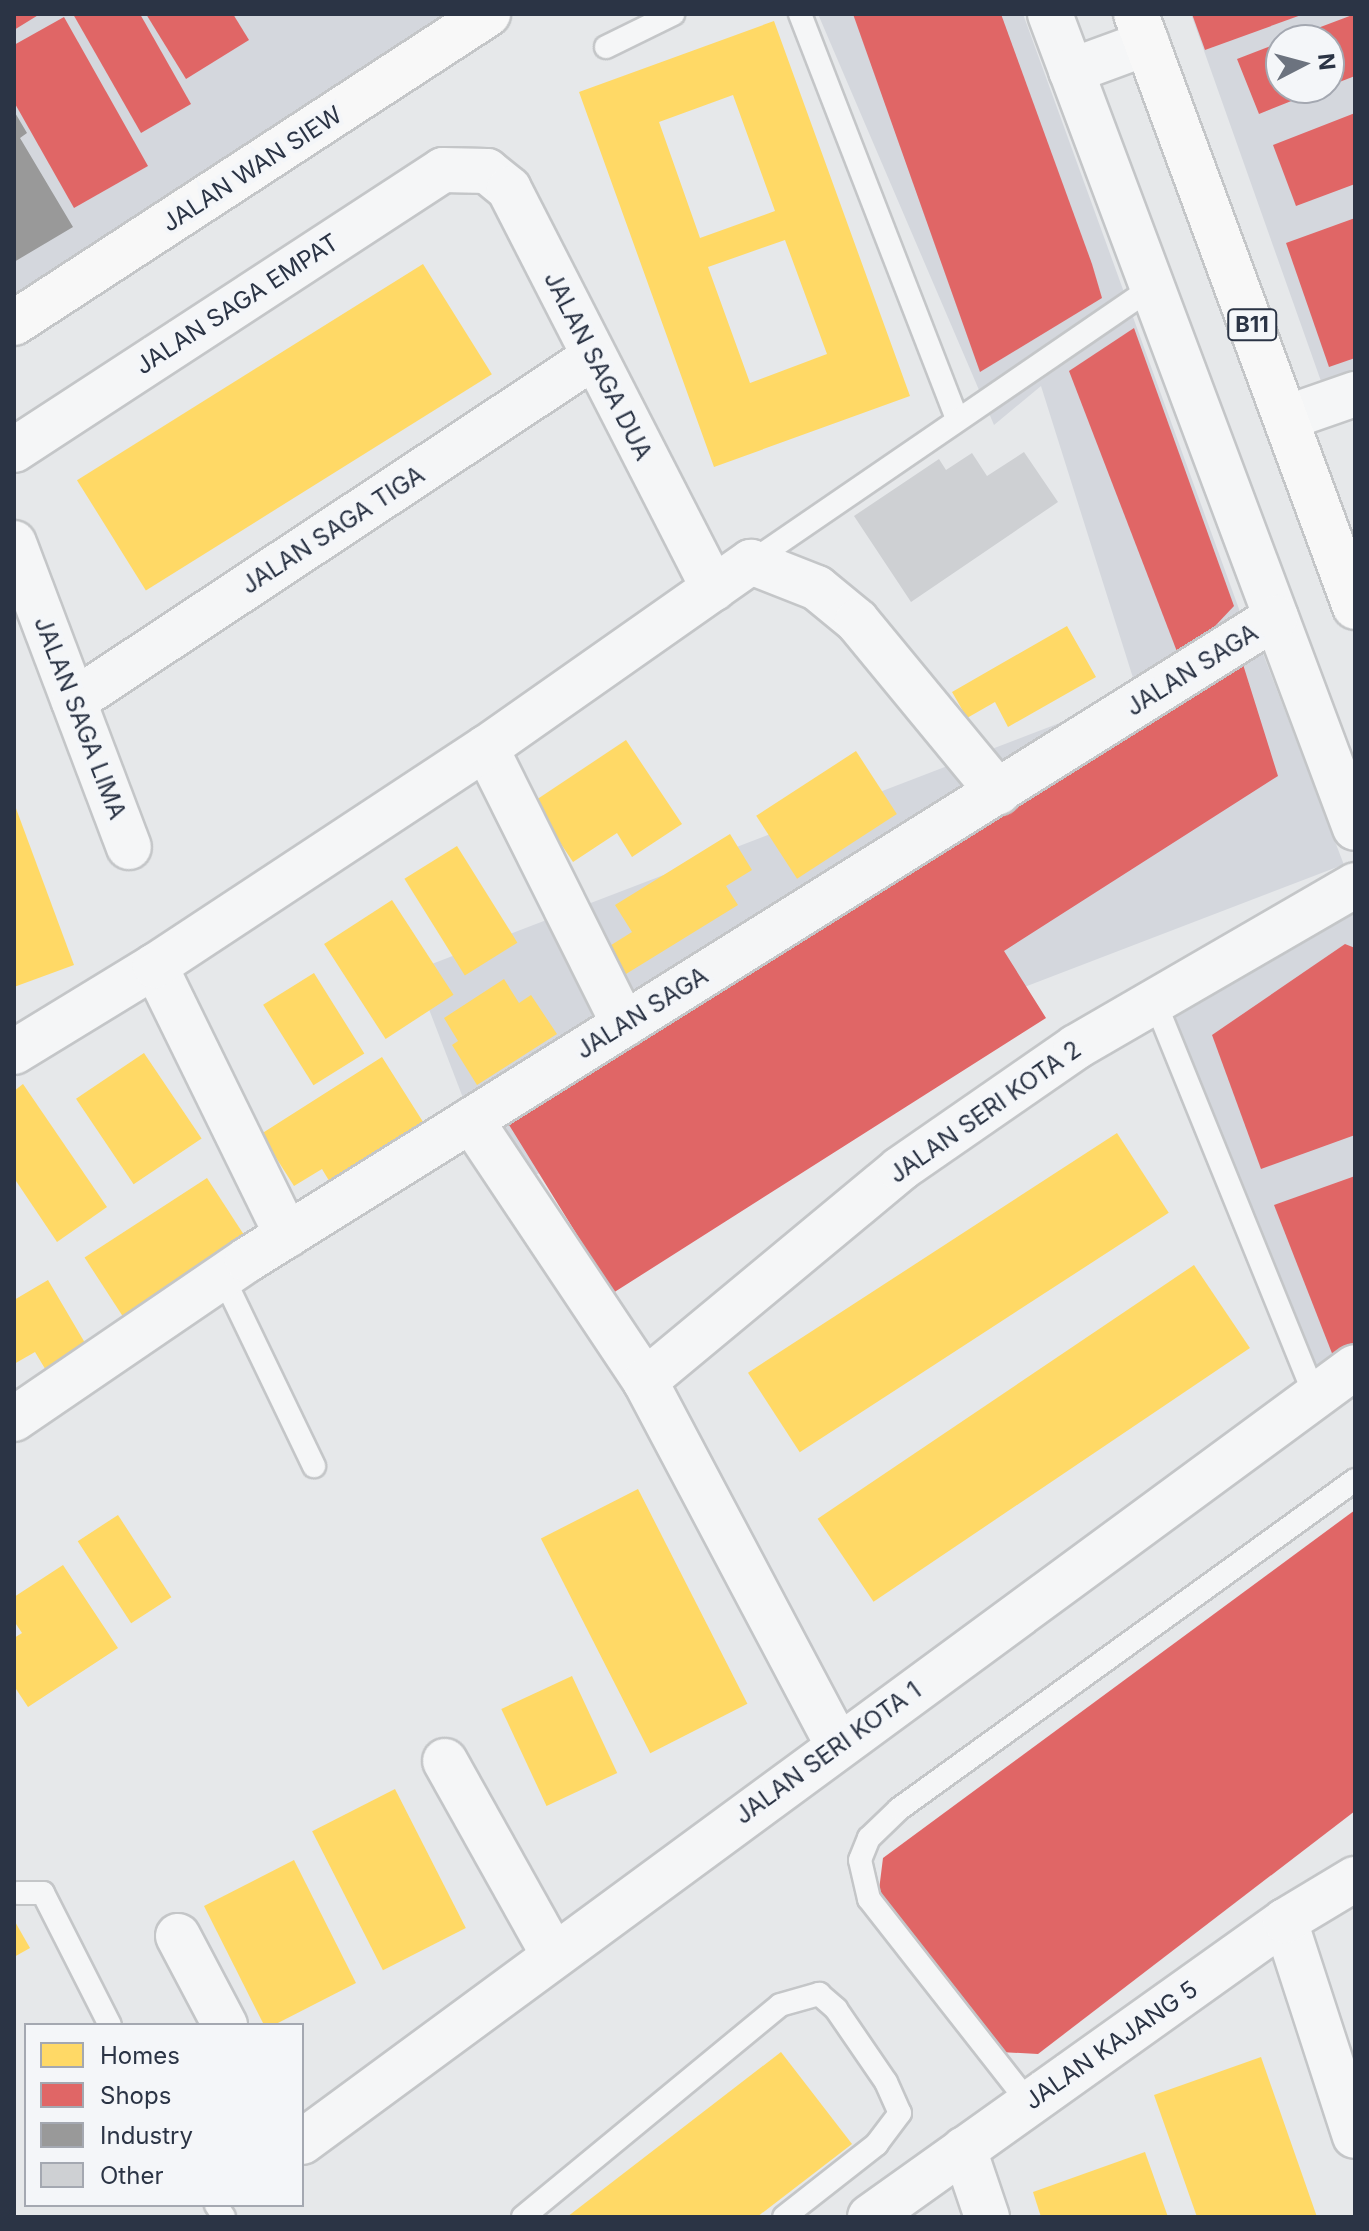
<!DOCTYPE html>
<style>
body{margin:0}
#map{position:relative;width:1369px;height:2231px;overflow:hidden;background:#e6e8ea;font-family:Inter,sans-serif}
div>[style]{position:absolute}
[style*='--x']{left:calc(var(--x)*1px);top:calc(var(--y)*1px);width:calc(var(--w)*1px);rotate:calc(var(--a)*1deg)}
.built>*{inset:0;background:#d4d7dd;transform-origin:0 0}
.homes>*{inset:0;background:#ffd966;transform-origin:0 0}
.shops>*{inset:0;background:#e06666}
.industry>*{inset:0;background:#999}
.building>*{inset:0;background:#ced0d3}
.roads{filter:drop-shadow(2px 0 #c4c6c8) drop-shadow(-2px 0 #c4c6c8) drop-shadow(0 2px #c4c6c8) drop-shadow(0 -2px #c4c6c8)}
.lane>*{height:22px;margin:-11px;padding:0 11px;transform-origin:11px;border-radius:11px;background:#f5f6f7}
.street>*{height:44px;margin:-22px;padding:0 22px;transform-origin:22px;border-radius:22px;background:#f5f6f7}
.secondary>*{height:44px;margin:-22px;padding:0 22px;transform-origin:22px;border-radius:22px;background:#f8f8f8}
.primary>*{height:44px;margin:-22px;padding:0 22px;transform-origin:22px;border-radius:22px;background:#f8f8f8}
span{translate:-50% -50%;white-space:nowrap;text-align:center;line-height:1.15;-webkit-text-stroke:8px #f4f6f9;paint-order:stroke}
.shield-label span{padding:2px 6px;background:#f4f6f9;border:2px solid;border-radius:6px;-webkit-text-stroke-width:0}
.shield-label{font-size:22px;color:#2b3445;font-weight:700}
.street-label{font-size:24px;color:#2b3445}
.frame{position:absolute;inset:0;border:16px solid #2b3445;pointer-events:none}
.legend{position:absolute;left:24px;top:2023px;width:280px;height:184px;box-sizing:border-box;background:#f4f6f9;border:2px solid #a4a8b1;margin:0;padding:10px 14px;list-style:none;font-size:24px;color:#2b3445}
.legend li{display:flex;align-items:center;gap:16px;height:40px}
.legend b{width:40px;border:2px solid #a4a8b1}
.north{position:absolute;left:1265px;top:24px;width:80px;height:80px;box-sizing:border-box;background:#f4f6f9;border:2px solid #a4a8b1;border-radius:50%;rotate:84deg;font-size:22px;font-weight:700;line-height:32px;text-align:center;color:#2b3445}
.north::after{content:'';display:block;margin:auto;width:28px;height:36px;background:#6c737f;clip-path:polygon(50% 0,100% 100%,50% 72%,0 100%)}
</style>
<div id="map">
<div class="built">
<div style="clip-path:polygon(14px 14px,446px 14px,14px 296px)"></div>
<div style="clip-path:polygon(818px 14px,1023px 14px,1243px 620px,1134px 681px,1041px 386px,994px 425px)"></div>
<div style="clip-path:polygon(evenodd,1191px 14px,1355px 14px,1355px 373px,1322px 384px,1191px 14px,1281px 40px,1329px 40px,1329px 88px,1281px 88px,1281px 40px)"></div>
<div style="left:1260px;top:646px;width:234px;height:906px;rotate:69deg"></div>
<div style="clip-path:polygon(1355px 905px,1355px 1350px,1317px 1379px,1170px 1007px)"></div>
</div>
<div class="homes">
<div style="clip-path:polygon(evenodd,774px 21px,910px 396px,714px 467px,579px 92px,774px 21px,733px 95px,775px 211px,700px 238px,659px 122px,733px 95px,774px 21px,785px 240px,827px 354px,750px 383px,708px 267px,785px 240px)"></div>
<div style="left:423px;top:264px;width:130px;height:408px;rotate:58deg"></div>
<div style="clip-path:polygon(1067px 626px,1096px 677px,1008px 727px,995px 702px,967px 718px,952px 692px)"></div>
<div style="clip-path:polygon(626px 740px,682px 824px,632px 857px,617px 833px,573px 862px,533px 802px)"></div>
<div style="left:856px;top:751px;width:75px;height:119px;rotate:57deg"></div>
<div style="clip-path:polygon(14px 803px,74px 965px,14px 987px)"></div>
<div style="clip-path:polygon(730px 834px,752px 870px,726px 886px,738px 905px,626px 974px,608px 947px,632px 932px,615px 905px)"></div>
<div style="left:457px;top:846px;width:114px;height:62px;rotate:58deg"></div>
<div style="left:392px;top:900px;width:113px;height:81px;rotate:57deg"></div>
<div style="left:314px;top:973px;width:95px;height:60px;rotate:58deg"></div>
<div style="clip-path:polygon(504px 979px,519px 1003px,531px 995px,557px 1034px,477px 1085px,452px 1045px,458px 1041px,444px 1018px)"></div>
<div style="left:144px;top:1053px;width:103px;height:82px;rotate:56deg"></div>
<div style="clip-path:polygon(382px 1057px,425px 1125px,331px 1184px,322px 1169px,294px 1186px,261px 1134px)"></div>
<div style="clip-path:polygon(23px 1084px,107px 1207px,57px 1242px,14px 1178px,14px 1091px)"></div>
<div style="left:1117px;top:1133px;width:95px;height:440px;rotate:57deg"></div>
<div style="left:207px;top:1178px;width:71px;height:146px;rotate:57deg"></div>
<div style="left:1194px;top:1265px;width:100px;height:454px;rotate:56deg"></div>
<div style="clip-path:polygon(48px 1280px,88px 1348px,47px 1372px,35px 1352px,14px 1364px,14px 1300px)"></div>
<div style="left:638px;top:1489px;width:241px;height:109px;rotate:63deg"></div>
<div style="left:118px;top:1515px;width:98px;height:48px;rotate:57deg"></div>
<div style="clip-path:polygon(63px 1565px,118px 1648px,28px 1707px,14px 1686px,14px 1638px,22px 1633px,14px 1621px,14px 1597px)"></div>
<div style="left:572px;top:1676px;width:107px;height:78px;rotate:65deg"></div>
<div style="left:395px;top:1789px;width:156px;height:93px;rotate:63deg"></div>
<div style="clip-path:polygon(294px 1860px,356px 1983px,274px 2025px,264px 2025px,204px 1906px)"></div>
<div style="clip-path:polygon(14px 1920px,30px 1948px,14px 1957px)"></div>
<div style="clip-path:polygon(781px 2052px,852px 2144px,757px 2217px,567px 2217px)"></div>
<div style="clip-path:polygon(1261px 2057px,1317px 2217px,1197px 2217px,1154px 2095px)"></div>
<div style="clip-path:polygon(1145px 2152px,1168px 2217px,1041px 2217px,1033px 2192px)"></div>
</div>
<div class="shops">
<div style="clip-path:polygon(14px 14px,40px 14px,14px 30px)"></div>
<div style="clip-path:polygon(73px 14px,140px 14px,191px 104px,141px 133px)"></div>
<div style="clip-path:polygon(146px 14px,233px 14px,249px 40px,186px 79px)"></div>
<div style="clip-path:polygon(853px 14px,1001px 14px,1092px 264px,1102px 298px,980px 372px)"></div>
<div style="clip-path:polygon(1192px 14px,1304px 14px,1205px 50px)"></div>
<div style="clip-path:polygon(1355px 14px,1355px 76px,1329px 86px,1329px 40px,1286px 40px)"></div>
<div style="clip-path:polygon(64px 17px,148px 166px,74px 208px,14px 102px,14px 45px)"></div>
<div style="clip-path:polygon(1281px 42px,1281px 88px,1324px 88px,1259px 114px,1237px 59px)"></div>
<div style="clip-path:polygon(1355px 113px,1355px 184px,1296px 206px,1273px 145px)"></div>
<div style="clip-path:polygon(1355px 218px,1355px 358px,1329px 367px,1286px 243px)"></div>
<div style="clip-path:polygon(1134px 328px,1234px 606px,1181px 662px,1069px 371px)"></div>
<div style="clip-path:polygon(1241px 658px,1278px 776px,1004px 951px,1046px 1018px,613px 1293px,506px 1120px)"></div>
<div style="clip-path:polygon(1345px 944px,1355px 948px,1355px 1135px,1261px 1169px,1212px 1035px)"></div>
<div style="clip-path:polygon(1355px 1176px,1355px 1345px,1335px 1361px,1274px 1205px)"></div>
<div style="clip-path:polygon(1355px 1510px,1355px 1811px,1038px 2054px,1000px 2052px,878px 1898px,883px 1858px)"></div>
</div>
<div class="industry">
<div style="clip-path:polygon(14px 111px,27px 133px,20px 138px,73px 227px,14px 262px)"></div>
</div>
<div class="building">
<div style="clip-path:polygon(1024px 452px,1058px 502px,911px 602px,854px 516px,939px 459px,946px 470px,972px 453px,987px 476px)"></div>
</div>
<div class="roads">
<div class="lane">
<div style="--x:800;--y:14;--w:434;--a:68.8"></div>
<div style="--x:606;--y:47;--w:75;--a:-26.2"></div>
<div style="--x:751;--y:562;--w:483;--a:-34.4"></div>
<div style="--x:1155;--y:1002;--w:426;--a:67.9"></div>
<div style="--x:223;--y:1277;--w:210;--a:64.3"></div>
<div style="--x:18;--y:1893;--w:25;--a:0"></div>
<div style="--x:43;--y:1893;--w:148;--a:63.1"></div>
<div style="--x:1029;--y:2103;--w:259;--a:-128.1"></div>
<div style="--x:869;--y:1899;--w:40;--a:-103"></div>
<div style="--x:860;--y:1860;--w:24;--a:-68"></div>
<div style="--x:869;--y:1838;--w:42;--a:-44"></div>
<div style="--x:899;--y:1809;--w:562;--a:-35.81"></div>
<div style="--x:216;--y:2205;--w:14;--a:56"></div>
<div style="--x:523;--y:2217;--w:333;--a:-39.5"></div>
<div style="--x:780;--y:2005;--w:41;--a:-15.8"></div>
<div style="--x:819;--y:1994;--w:23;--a:41"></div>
<div style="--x:836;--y:2009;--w:88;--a:55.6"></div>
<div style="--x:886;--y:2082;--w:34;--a:66"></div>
<div style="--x:900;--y:2113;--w:39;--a:127"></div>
<div style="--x:877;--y:2144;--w:118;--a:141.9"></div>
</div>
<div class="street">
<div style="--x:1050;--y:14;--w:869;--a:69.46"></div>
<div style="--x:1071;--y:71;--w:81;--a:-20.2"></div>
<div style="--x:1286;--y:418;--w:73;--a:-19.2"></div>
<div style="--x:14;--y:450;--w:512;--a:-33.13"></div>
<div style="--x:443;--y:170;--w:44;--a:1.3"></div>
<div style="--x:487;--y:171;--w:28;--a:39"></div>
<div style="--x:509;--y:189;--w:449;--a:62.9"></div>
<div style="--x:14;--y:543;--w:325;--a:69.3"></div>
<div style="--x:74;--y:701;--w:621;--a:-33.51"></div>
<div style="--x:486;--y:748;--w:309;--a:63.5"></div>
<div style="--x:155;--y:966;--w:300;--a:63.9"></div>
<div style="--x:14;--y:1052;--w:165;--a:-31.4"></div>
<div style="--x:155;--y:966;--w:396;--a:-33.4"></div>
<div style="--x:486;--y:748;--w:324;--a:-35.1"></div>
<div style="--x:751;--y:562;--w:71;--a:21.5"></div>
<div style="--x:817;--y:588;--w:52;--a:39.5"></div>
<div style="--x:857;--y:621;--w:222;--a:50.5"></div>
<div style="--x:471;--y:1120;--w:314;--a:56.3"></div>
<div style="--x:645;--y:1381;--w:412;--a:62.1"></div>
<div style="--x:645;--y:1381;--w:332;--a:-39.7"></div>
<div style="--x:900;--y:1169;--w:214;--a:-34.7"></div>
<div style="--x:1076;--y:1047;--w:323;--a:-30.1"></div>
<div style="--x:14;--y:1419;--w:282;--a:-34.3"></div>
<div style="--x:247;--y:1260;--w:1213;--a:-32"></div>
<div style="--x:445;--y:1761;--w:223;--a:60.8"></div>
<div style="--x:1285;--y:1921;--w:226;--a:72"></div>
<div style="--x:178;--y:1936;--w:101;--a:62.2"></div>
<div style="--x:302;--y:2142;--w:1307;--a:-36.35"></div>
<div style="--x:964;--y:2149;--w:72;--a:71.3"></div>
<div style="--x:870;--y:2217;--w:510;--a:-35.5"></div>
<div style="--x:1285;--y:1921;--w:82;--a:-31"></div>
</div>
<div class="secondary">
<div style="--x:14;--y:323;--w:566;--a:-33.1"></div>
</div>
<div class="primary">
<div style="--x:1136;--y:14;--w:632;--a:69.73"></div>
</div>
</div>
<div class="shield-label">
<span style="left:1252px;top:325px">B11</span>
</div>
<div class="street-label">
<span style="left:252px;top:169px;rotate:-33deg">JALAN WAN SIEW</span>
<span style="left:237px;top:304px;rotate:-33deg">JALAN SAGA EMPAT</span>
<span style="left:598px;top:366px;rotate:63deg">JALAN SAGA DUA</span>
<span style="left:333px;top:530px;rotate:-33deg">JALAN SAGA TIGA</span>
<span style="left:1192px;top:670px;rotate:-32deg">JALAN SAGA</span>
<span style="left:80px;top:718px;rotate:69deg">JALAN SAGA LIMA</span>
<span style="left:642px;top:1013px;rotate:-32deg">JALAN SAGA</span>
<span style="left:985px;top:1112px;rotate:-35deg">JALAN SERI KOTA 2</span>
<span style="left:828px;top:1753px;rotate:-36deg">JALAN SERI KOTA 1</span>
<span style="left:1111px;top:2045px;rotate:-35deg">JALAN KAJANG 5</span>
</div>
<div class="frame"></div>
<ul class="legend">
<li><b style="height:22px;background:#ffd966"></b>Homes</li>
<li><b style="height:22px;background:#e06666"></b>Shops</li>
<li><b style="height:22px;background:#999"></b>Industry</li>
<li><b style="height:22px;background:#ced0d3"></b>Other</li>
</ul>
<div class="north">N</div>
</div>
